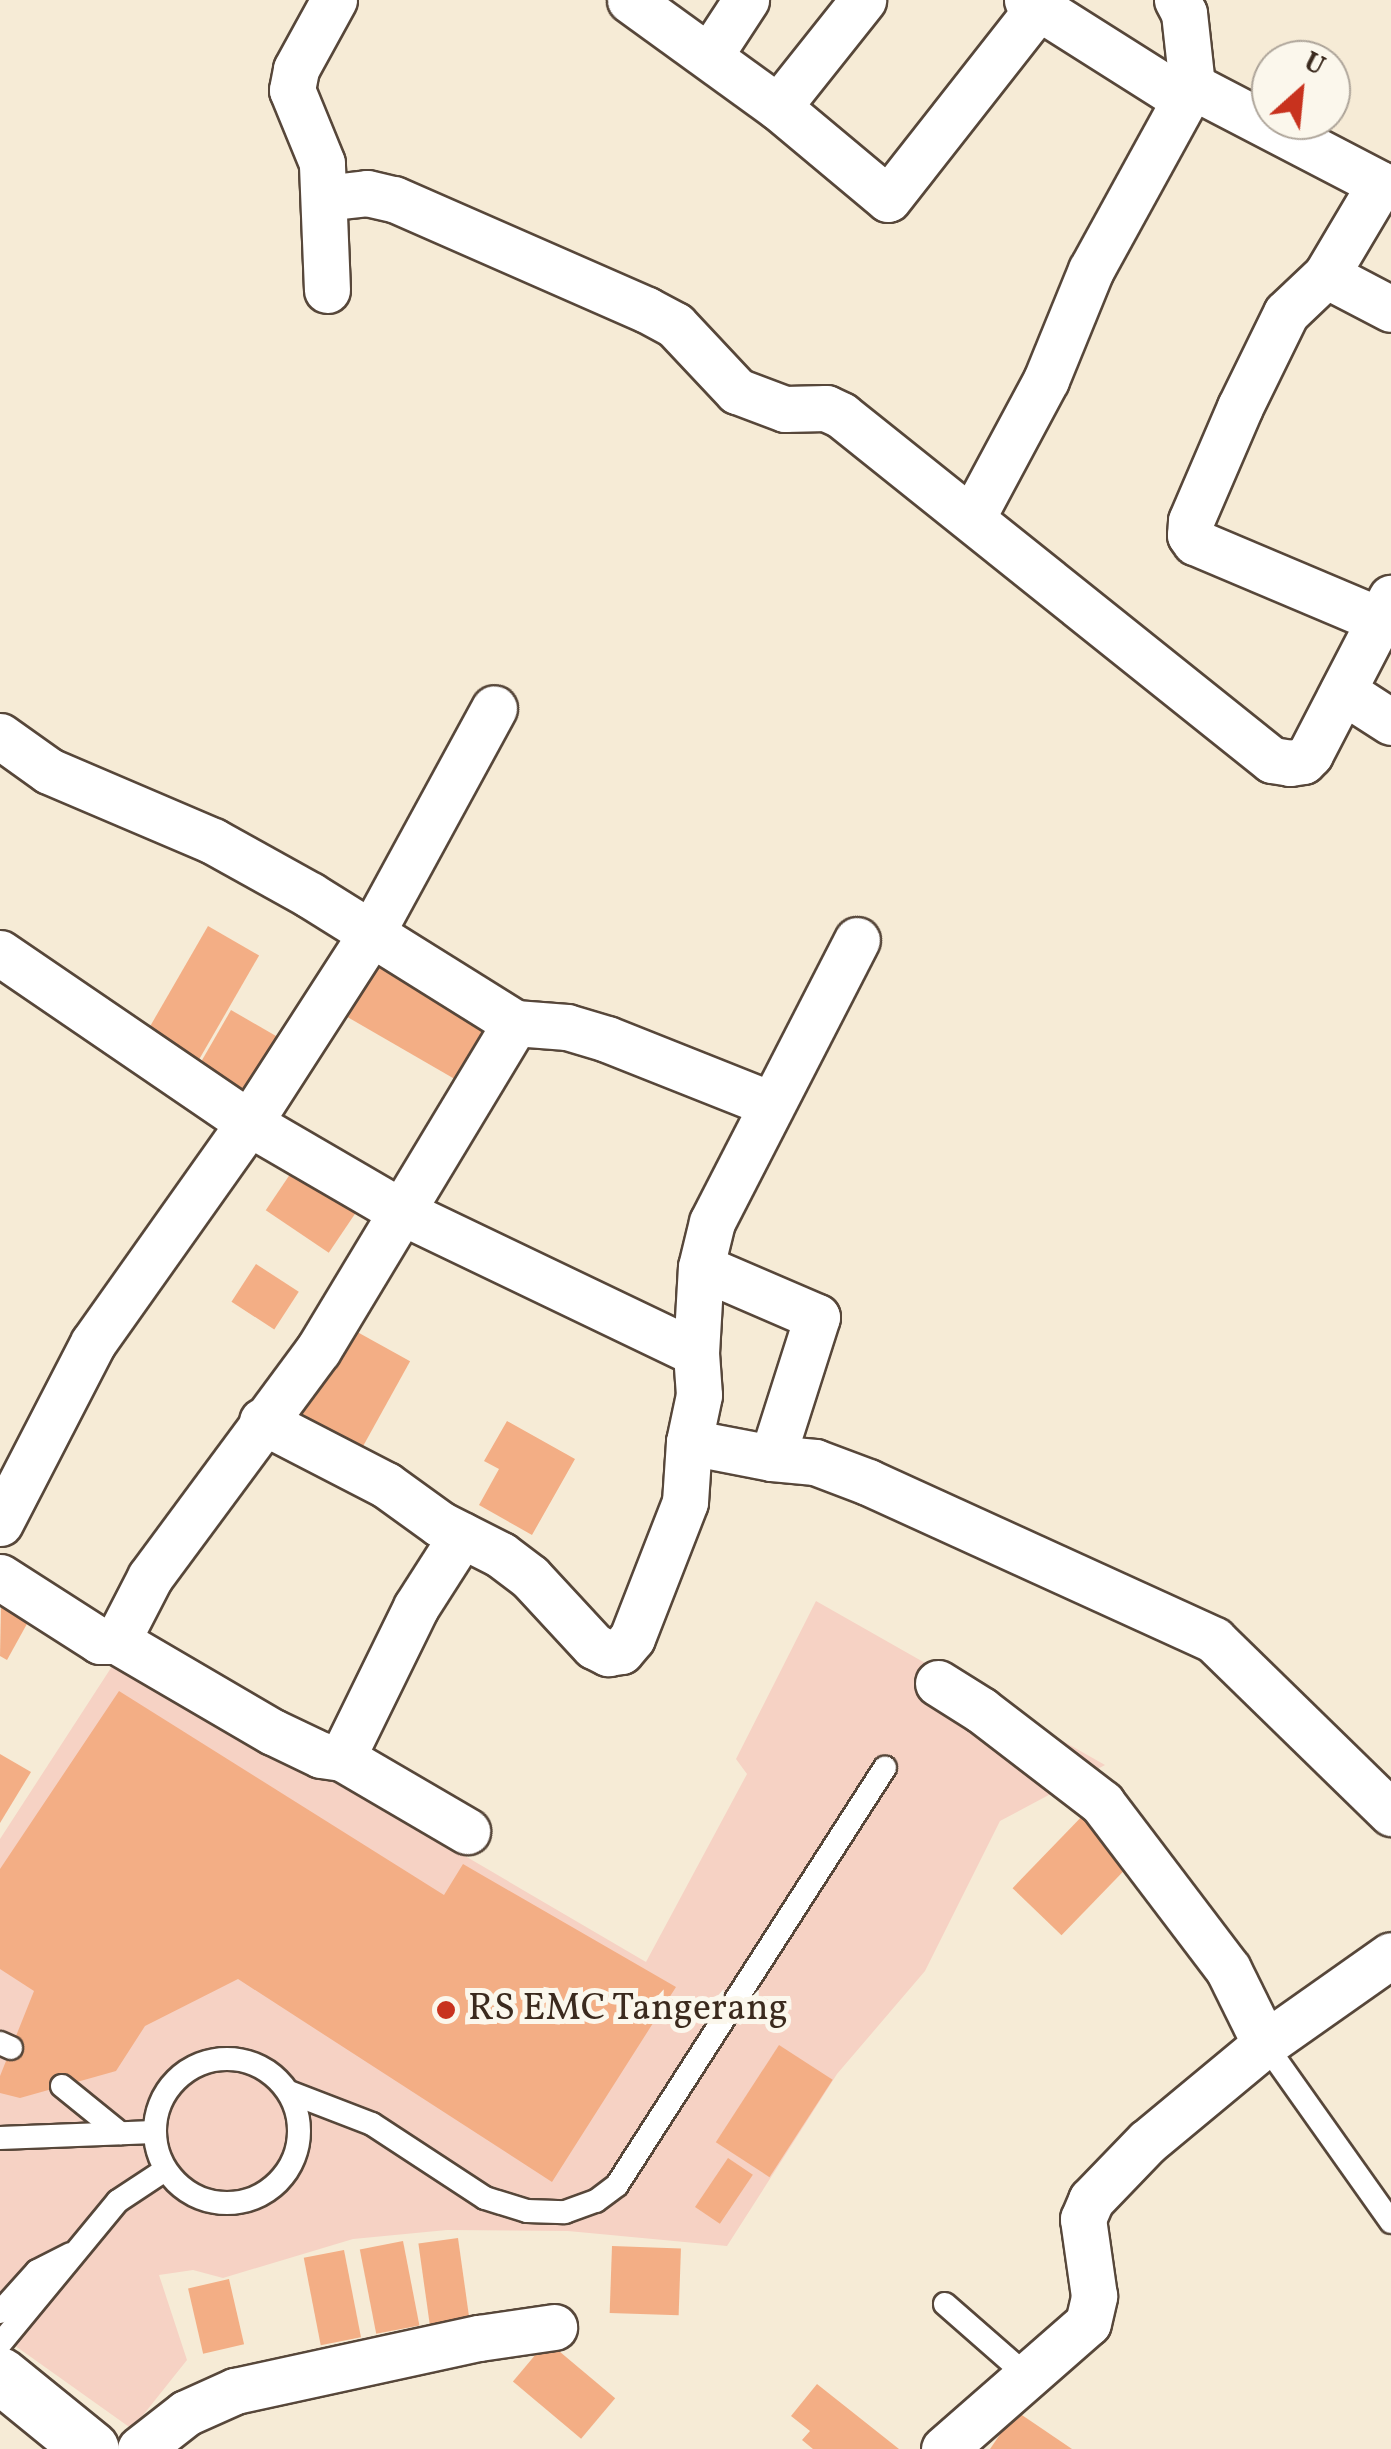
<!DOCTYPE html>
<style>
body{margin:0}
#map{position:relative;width:1391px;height:2449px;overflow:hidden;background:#f6ebd6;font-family:Vollkorn,serif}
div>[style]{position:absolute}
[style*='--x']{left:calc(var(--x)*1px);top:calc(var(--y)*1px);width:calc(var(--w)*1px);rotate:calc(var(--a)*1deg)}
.built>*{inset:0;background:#f6d2c4}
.building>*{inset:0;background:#f3ae85;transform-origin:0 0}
.roads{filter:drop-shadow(2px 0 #57473a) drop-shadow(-2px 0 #57473a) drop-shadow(0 2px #57473a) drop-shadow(0 -2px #57473a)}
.service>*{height:22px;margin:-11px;padding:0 11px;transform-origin:11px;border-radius:11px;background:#fff}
.service>.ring{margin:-11px;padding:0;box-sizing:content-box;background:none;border:22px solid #fff;border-radius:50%}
.minor>*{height:45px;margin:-22.5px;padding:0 22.5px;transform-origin:22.5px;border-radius:22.5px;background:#fff}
.primary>*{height:55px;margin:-27.5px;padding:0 27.5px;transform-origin:27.5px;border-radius:27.5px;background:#fff}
.dots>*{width:28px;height:28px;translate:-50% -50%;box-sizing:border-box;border:5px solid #fbf7ec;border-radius:50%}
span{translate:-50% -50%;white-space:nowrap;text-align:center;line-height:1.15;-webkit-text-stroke:10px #fbf7ec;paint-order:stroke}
.poi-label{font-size:38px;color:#3b2a1e}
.left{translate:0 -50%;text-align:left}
.north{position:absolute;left:1251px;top:40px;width:100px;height:100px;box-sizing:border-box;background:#fbf7ec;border:2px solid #aea59a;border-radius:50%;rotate:27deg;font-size:28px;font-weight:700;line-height:40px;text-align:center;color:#3b2a1e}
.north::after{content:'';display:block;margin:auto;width:35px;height:45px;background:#c8321e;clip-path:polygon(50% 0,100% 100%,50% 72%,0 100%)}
</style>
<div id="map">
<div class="built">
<div style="clip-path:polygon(816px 1601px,1105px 1765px,1000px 1821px,925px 1971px,837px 2074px,727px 2246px,568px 2231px,447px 2230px,353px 2239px,223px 2278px,193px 2270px,159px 2275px,187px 2360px,132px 2429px,0 2335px,0 1839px,120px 1654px,646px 1962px,747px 1774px,736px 1759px)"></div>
</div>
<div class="building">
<div style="left:208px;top:926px;width:59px;height:131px;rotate:30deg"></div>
<div style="left:364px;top:955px;width:152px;height:62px;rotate:30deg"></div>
<div style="left:231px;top:1010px;width:59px;height:65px;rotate:30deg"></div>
<div style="left:301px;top:1158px;width:76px;height:63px;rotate:34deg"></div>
<div style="left:256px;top:1264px;width:51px;height:45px;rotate:33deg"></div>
<div style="left:341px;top:1323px;width:79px;height:108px;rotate:29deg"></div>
<div style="clip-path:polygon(507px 1421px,575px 1459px,532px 1535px,479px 1505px,499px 1469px,484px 1461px)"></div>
<div style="clip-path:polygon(1px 1607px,28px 1622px,7px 1660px,0 1656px)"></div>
<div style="clip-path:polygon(119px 1691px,444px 1895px,463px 1864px,676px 1987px,552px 2182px,238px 1979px,145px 2026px,116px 2071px,20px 2098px,0 2093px,0 2076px,34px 1991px,0 1969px,0 1869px)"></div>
<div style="clip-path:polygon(0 1754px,31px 1772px,0 1823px)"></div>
<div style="left:1089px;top:1809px;width:68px;height:110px;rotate:44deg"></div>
<div style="left:779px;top:2045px;width:64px;height:116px;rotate:33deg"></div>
<div style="left:728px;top:2158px;width:30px;height:59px;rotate:34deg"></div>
<div style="left:458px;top:2238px;width:83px;height:40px;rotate:82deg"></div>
<div style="left:403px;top:2241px;width:86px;height:44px;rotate:79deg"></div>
<div style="left:612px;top:2246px;width:69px;height:67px;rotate:2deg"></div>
<div style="left:344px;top:2250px;width:89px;height:41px;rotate:79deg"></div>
<div style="left:229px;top:2279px;width:67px;height:42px;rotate:77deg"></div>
<div style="left:547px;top:2341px;width:89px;height:53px;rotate:40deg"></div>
<div style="clip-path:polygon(817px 2384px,899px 2449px,813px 2449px,802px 2440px,810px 2431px,791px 2416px)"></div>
<div style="clip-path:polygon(1016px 2411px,1072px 2449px,990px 2449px)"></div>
</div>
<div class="roads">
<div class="service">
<div style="--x:0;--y:2043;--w:12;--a:24"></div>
<div style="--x:1265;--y:2044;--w:218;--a:54.7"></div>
<div class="ring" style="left:155px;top:2059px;width:122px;height:122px"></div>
<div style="--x:62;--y:2086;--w:75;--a:39"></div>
<div style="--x:289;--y:2092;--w:89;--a:21.1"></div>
<div style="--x:372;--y:2124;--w:135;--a:33.2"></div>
<div style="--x:485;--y:2198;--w:44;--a:17.2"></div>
<div style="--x:527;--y:2211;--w:38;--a:2"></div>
<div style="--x:565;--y:2212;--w:33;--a:-20"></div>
<div style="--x:596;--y:2201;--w:26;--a:-37"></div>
<div style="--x:617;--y:2185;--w:496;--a:-57.3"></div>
<div style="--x:0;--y:2138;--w:154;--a:-2.2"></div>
<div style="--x:945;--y:2304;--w:108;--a:41.2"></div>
<div style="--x:0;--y:2312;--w:55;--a:-47.9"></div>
<div style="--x:37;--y:2271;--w:37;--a:-27"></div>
<div style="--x:0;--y:2344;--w:185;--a:-50.5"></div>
<div style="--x:118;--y:2201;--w:56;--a:-33.4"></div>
</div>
<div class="minor">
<div style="--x:630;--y:0;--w:183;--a:35.9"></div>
<div style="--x:778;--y:107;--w:143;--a:39.9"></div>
<div style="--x:888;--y:199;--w:243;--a:-51.9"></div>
<div style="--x:1027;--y:0;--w:187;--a:32.3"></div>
<div style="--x:1177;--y:0;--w:15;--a:62"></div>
<div style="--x:1184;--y:13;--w:73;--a:83.7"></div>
<div style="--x:1192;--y:86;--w:212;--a:27.5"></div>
<div style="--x:1380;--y:184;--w:106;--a:120.7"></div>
<div style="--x:1326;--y:275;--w:73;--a:27.6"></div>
<div style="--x:710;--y:55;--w:66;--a:-56.8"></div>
<div style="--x:778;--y:107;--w:137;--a:-51.5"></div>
<div style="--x:324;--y:198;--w:43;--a:-6.6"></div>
<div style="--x:367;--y:193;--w:28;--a:13"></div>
<div style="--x:394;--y:199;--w:276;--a:23.7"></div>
<div style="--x:647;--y:310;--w:32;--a:28"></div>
<div style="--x:675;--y:325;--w:91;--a:46.8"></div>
<div style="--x:737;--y:391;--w:51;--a:20.6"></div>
<div style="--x:785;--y:409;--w:41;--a:-1.4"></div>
<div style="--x:826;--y:408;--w:17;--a:25"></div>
<div style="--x:841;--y:415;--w:552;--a:38.68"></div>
<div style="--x:1272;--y:760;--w:18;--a:9"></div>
<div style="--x:1290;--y:763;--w:13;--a:-9"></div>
<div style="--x:1303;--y:761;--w:10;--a:-45"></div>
<div style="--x:1310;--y:754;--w:176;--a:-62.6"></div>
<div style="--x:1326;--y:275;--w:55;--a:136.5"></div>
<div style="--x:1286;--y:313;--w:105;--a:116.1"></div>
<div style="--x:1240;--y:407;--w:124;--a:113.3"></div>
<div style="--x:1191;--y:521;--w:14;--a:94"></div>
<div style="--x:1190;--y:535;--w:9;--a:54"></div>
<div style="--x:1195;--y:542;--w:201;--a:22.9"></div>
<div style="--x:327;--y:290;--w:127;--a:-92.3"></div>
<div style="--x:322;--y:163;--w:79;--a:-112.3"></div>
<div style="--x:292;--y:90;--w:21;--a:-79"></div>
<div style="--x:296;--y:69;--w:79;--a:-61.2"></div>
<div style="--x:972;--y:518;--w:157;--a:-61.8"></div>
<div style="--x:1046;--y:380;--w:119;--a:-67.8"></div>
<div style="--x:1091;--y:270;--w:210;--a:-61.2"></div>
<div style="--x:1343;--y:691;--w:57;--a:32.9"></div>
<div style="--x:0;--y:736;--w:60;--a:35.5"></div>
<div style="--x:49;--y:771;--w:178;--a:23.1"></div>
<div style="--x:213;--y:841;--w:111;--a:29.1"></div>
<div style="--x:310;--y:895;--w:242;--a:32"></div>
<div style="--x:0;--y:953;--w:301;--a:34.3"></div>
<div style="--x:249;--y:1123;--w:225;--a:-57.2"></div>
<div style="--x:371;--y:934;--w:257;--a:-61.4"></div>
<div style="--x:262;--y:1421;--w:140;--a:27.3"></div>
<div style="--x:386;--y:1485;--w:67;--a:35.8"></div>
<div style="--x:440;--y:1524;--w:68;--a:26.9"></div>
<div style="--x:501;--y:1555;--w:36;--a:37"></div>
<div style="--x:530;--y:1577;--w:94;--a:47.2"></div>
<div style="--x:594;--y:1646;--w:16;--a:27"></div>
<div style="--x:608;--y:1653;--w:13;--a:-9"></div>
<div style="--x:621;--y:1651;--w:17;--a:-50"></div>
<div style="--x:632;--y:1638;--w:146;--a:-68.7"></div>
<div style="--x:685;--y:1502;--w:60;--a:-86.2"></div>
<div style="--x:689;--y:1442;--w:48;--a:-78"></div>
<div style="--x:699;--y:1395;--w:42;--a:-94.1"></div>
<div style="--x:689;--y:1442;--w:85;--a:10.9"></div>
<div style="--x:772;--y:1458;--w:148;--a:-72.3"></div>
<div style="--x:817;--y:1317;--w:126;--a:-156.7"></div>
<div style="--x:772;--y:1458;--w:43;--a:5.3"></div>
<div style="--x:815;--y:1462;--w:57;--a:20.7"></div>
<div style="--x:868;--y:1482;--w:380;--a:24.5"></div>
<div style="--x:1214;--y:1640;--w:248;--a:44.3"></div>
<div style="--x:0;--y:1523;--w:203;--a:-62.7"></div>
<div style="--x:93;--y:1343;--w:270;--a:-54.7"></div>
<div style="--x:249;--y:1123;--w:177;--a:30.2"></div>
<div style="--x:402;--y:1212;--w:326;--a:25.6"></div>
<div style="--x:696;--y:1353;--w:86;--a:-86.7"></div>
<div style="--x:701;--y:1267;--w:46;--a:-76.3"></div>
<div style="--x:712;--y:1222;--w:317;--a:-62.8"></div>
<div style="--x:0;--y:1577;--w:119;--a:32.6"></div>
<div style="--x:100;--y:1641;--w:17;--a:0"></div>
<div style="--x:117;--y:1641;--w:72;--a:-62.7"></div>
<div style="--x:150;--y:1577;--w:282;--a:-53.5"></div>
<div style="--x:318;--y:1350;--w:382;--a:-58.9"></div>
<div style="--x:515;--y:1023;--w:52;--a:4.4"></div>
<div style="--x:567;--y:1027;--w:42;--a:16.7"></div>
<div style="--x:607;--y:1039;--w:175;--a:21.7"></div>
<div style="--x:117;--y:1641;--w:181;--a:30.3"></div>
<div style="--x:273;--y:1732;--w:53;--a:25.6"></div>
<div style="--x:321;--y:1755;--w:21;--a:8"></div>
<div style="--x:342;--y:1758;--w:168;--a:-63.9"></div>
<div style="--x:416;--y:1607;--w:85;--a:-57.4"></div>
<div style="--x:938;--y:1683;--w:51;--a:32.1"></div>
<div style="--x:981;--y:1710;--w:153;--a:37.5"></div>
<div style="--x:1102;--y:1803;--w:208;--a:52.8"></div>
<div style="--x:1228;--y:1969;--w:84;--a:63.7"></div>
<div style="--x:342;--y:1758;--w:145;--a:30.3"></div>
<div style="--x:140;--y:2449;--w:58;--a:-38"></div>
<div style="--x:186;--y:2413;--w:54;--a:-24.2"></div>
<div style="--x:235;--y:2391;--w:250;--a:-12.3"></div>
<div style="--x:479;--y:2338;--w:76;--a:-8.3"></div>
<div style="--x:944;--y:2449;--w:191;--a:-41.2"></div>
<div style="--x:1088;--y:2323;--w:28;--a:-77"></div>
<div style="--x:1094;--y:2296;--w:78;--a:-98.1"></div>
<div style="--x:1083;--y:2219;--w:21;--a:-67"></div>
<div style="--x:1091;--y:2200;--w:81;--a:-46"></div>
<div style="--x:1147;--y:2142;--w:153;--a:-39.7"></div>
<div style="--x:1265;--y:2044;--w:154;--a:-35.2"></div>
</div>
<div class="primary">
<div style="--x:0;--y:2375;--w:117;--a:39.1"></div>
</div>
</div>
<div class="dots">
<div style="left:446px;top:2010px;background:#c8321e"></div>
</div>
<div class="poi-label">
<span class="left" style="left:468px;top:2010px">RS EMC Tangerang</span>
</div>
<div class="north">U</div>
</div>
